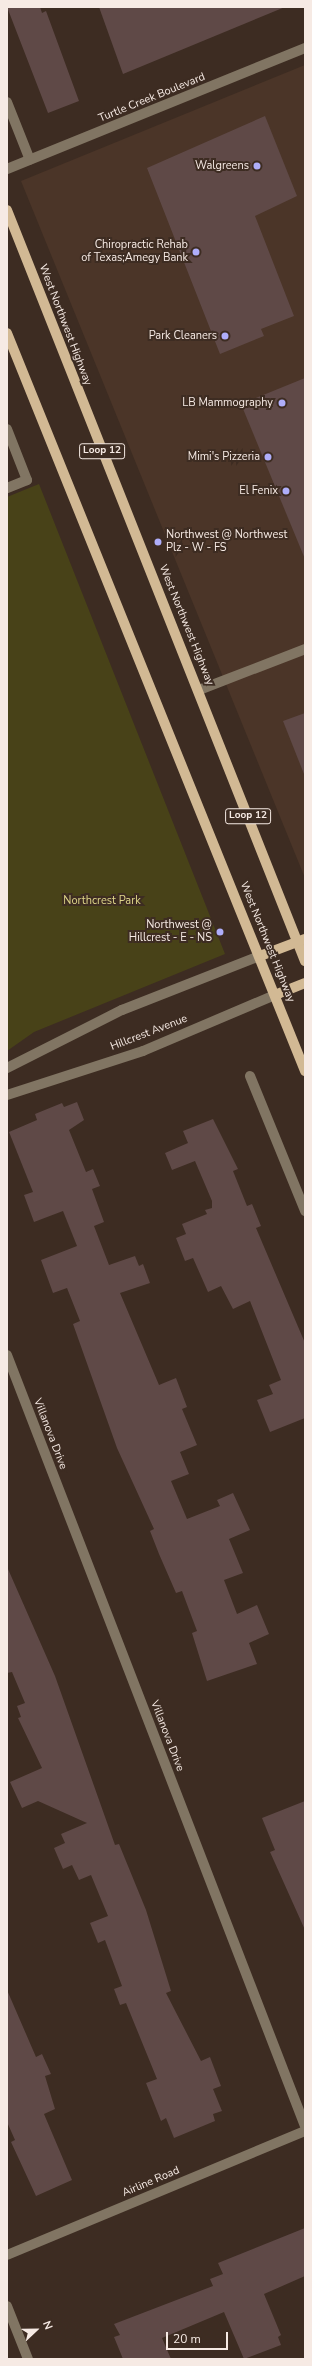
<!DOCTYPE html>
<style>
body{margin:0}
#map{position:relative;width:312px;height:2366px;overflow:hidden;background:#3d2c22;font-family:"Nunito Sans",sans-serif}
div>[style]{position:absolute}
[style*='--x']{left:calc(var(--x)*1px);top:calc(var(--y)*1px);width:calc(var(--w)*1px);rotate:calc(var(--a)*1deg)}
.built>*{inset:0;background:#4b3528}
.green>*{inset:0;background:#484218}
.building>*{inset:0;background:#5f4947}
.minor>*{height:10px;margin:-5px;padding:0 5px;transform-origin:5px;border-radius:5px;background:#817563}
.major>*{height:10px;margin:-5px;padding:0 5px;transform-origin:5px;border-radius:5px;background:#d2b994}
.dots>*{width:11px;height:11px;translate:-50% -50%;box-sizing:border-box;border:2px solid #3d2c22;border-radius:50%}
span{translate:-50% -50%;white-space:nowrap;text-align:center;line-height:1.15;-webkit-text-stroke:4px #3d2c22;paint-order:stroke}
.shield-label span{padding:1px 3px;background:#3d2c22;border:1px solid;border-radius:3px;-webkit-text-stroke-width:0}
.shield-label{font-size:10px;color:#f6eae4;font-weight:700}
.street-label{font-size:11px;color:#f6eae4}
.poi-label{font-size:11px;color:#f6eae4}
.right{translate:-100% -50%;text-align:right}
.left{translate:0 -50%;text-align:left}
.park-label{font-size:11px;color:#dfd68a}
.frame{position:absolute;inset:0;border:8px solid #f6eae4;pointer-events:none}
.north{position:absolute;left:16px;top:2310px;width:40px;height:40px;-webkit-text-stroke:3px #3d2c22;paint-order:stroke;rotate:68deg;font-size:11px;font-weight:700;line-height:16px;text-align:center;color:#f6eae4}
.north::after{content:'';display:block;margin:auto;width:14px;height:18px;background:#f6eae4;clip-path:polygon(50% 0,100% 100%,50% 72%,0 100%)}
.scale{position:absolute;left:166px;top:2332px;width:62px;height:18px;box-sizing:border-box;border:2px solid #f6eae4;border-top:0;padding-left:5px;font-size:12px;line-height:14px;white-space:nowrap;color:#f6eae4;-webkit-text-stroke:3px #3d2c22;paint-order:stroke}
</style>
<div id="map">
<div class="built">
<div style="clip-path:polygon(305px 65px,305px 878px,21px 181px)"></div>
</div>
<div class="green">
<div style="clip-path:polygon(39px 484px,225px 954px,34px 1032px,7px 1051px,7px 497px)"></div>
</div>
<div class="building">
<div style="clip-path:polygon(7px 7px,40px 7px,42px 13px,46px 11px,79px 101px,48px 113px)"></div>
<div style="clip-path:polygon(99px 7px,285px 7px,123px 74px)"></div>
<div style="clip-path:polygon(265px 116px,297px 196px,255px 216px,294px 316px,261px 329px,264px 336px,220px 354px,147px 168px)"></div>
<div style="clip-path:polygon(305px 378px,305px 559px,241px 404px)"></div>
<div style="clip-path:polygon(305px 713px,305px 773px,304px 774px,283px 721px)"></div>
<div style="clip-path:polygon(77px 1102px,84px 1120px,69px 1130px,86px 1172px,93px 1169px,100px 1186px,92px 1189px,104px 1222px,94px 1226px,109px 1265px,135px 1256px,139px 1266px,143px 1264px,150px 1283px,120px 1293px,159px 1385px,176px 1378px,187px 1407px,182px 1409px,197px 1445px,180px 1452px,189px 1474px,171px 1481px,187px 1519px,220px 1506px,217px 1500px,233px 1493px,250px 1530px,229px 1539px,243px 1573px,224px 1580px,237px 1614px,257px 1605px,269px 1634px,249px 1643px,257px 1664px,207px 1681px,192px 1633px,197px 1631px,182px 1591px,176px 1593px,159px 1554px,150px 1531px,154px 1529px,117px 1448px,73px 1324px,80px 1321px,67px 1288px,53px 1293px,41px 1260px,77px 1246px,63px 1211px,34px 1222px,24px 1195px,33px 1192px,9px 1132px,37px 1120px,35px 1114px,62px 1103px,64px 1107px)"></div>
<div style="clip-path:polygon(213px 1119px,238px 1169px,233px 1171px,247px 1206px,252px 1204px,261px 1226px,256px 1228px,305px 1343px,305px 1418px,270px 1432px,257px 1400px,273px 1394px,269px 1385px,281px 1380px,250px 1301px,233px 1309px,221px 1286px,208px 1292px,193px 1258px,185px 1261px,176px 1238px,186px 1234px,182px 1224px,207px 1214px,205px 1210px,212px 1208px,212px 1201px,195px 1161px,172px 1170px,165px 1153px,188px 1143px,183px 1131px)"></div>
<div style="clip-path:polygon(8px 1569px,55px 1676px,115px 1845px,119px 1844px,146px 1910px,171px 1991px,166px 1993px,201px 2061px,210px 2057px,221px 2086px,213px 2089px,222px 2111px,213px 2114px,215px 2121px,174px 2138px,166px 2118px,161px 2121px,146px 2083px,157px 2079px,126px 2003px,120px 2005px,114px 1989px,122px 1986px,105px 1940px,98px 1943px,90px 1923px,108px 1916px,91px 1875px,79px 1880px,72px 1865px,63px 1869px,54px 1848px,65px 1843px,61px 1834px,87px 1823px,38px 1801px,22px 1808px,10px 1782px,42px 1768px,18px 1718px,21px 1717px,17px 1706px,25px 1703px,12px 1672px,7px 1673px)"></div>
<div style="clip-path:polygon(305px 1801px,305px 1930px,270px 1852px,275px 1850px,262px 1818px)"></div>
<div style="clip-path:polygon(7px 1990px,36px 2057px,42px 2054px,51px 2074px,45px 2076px,55px 2109px,44px 2114px,72px 2180px,36px 2196px,11px 2142px,15px 2140px,7px 2122px)"></div>
<div style="clip-path:polygon(305px 2228px,305px 2276px,264px 2294px,281px 2335px,278px 2337px,281px 2345px,244px 2359px,224px 2312px,162px 2338px,171px 2359px,123px 2359px,114px 2337px,120px 2335px,114px 2324px,213px 2286px,210px 2279px,223px 2274px,218px 2263px)"></div>
</div>
<div class="minor">
<div style="--x:7;--y:102;--w:62;--a:68.4"></div>
<div style="--x:7;--y:169;--w:322;--a:-22.1"></div>
<div style="--x:7;--y:429;--w:55;--a:68.6"></div>
<div style="--x:27;--y:480;--w:22;--a:158"></div>
<div style="--x:199;--y:690;--w:114;--a:-21.1"></div>
<div style="--x:7;--y:1068;--w:129;--a:-26.8"></div>
<div style="--x:122;--y:1010;--w:148;--a:-21.4"></div>
<div style="--x:250;--y:1076;--w:146;--a:67.8"></div>
<div style="--x:7;--y:1095;--w:143;--a:-17.9"></div>
<div style="--x:143;--y:1051;--w:143;--a:-23"></div>
<div style="--x:7;--y:1355;--w:827;--a:68.87"></div>
<div style="--x:7;--y:2255;--w:323;--a:-22.6"></div>
<div style="--x:7;--y:2306;--w:57;--a:68.4"></div>
</div>
<div class="major">
<div style="--x:7;--y:210;--w:808;--a:68.36"></div>
<div style="--x:7;--y:333;--w:796;--a:68.01"></div>
<div style="--x:260;--y:956;--w:48;--a:-20.7"></div>
<div style="--x:275;--y:995;--w:32;--a:-22"></div>
</div>
<div class="dots">
<div style="left:257px;top:166px;background:#afaefa"></div>
<div style="left:196px;top:252px;background:#afaefa"></div>
<div style="left:225px;top:336px;background:#afaefa"></div>
<div style="left:282px;top:403px;background:#afaefa"></div>
<div style="left:268px;top:457px;background:#afaefa"></div>
<div style="left:286px;top:491px;background:#afaefa"></div>
<div style="left:158px;top:542px;background:#afaefa"></div>
<div style="left:220px;top:932px;background:#afaefa"></div>
</div>
<div class="shield-label">
<span style="left:102px;top:451px">Loop 12</span>
<span style="left:248px;top:816px">Loop 12</span>
</div>
<div class="street-label">
<span style="left:152px;top:98px;rotate:-22deg">Turtle Creek Boulevard</span>
<span style="left:65px;top:325px;rotate:69deg">West Northwest Highway</span>
<span style="left:186px;top:625px;rotate:68deg">West Northwest Highway</span>
<span style="left:267px;top:942px;rotate:68deg">West Northwest Highway</span>
<span style="left:149px;top:1033px;rotate:-21deg">Hillcrest Avenue</span>
<span style="left:50px;top:1434px;rotate:69deg">Villanova Drive</span>
<span style="left:167px;top:1736px;rotate:69deg">Villanova Drive</span>
<span style="left:151px;top:2182px;rotate:-23deg">Airline Road</span>
</div>
<div class="poi-label">
<span class="right" style="left:249px;top:166px">Walgreens</span>
<span class="right" style="left:188px;top:252px">Chiropractic Rehab<br>of Texas;Amegy Bank</span>
<span class="right" style="left:217px;top:336px">Park Cleaners</span>
<span class="right" style="left:273px;top:403px">LB Mammography</span>
<span class="right" style="left:260px;top:457px">Mimi's Pizzeria</span>
<span class="right" style="left:278px;top:491px">El Fenix</span>
<span class="left" style="left:166px;top:542px">Northwest @ Northwest<br>Plz - W - FS</span>
<span class="right" style="left:212px;top:932px">Northwest @<br>Hillcrest - E - NS</span>
</div>
<div class="park-label">
<span style="left:102px;top:901px">Northcrest Park</span>
</div>
<div class="frame"></div>
<div class="north">N</div>
<div class="scale">20 m</div>
</div>
